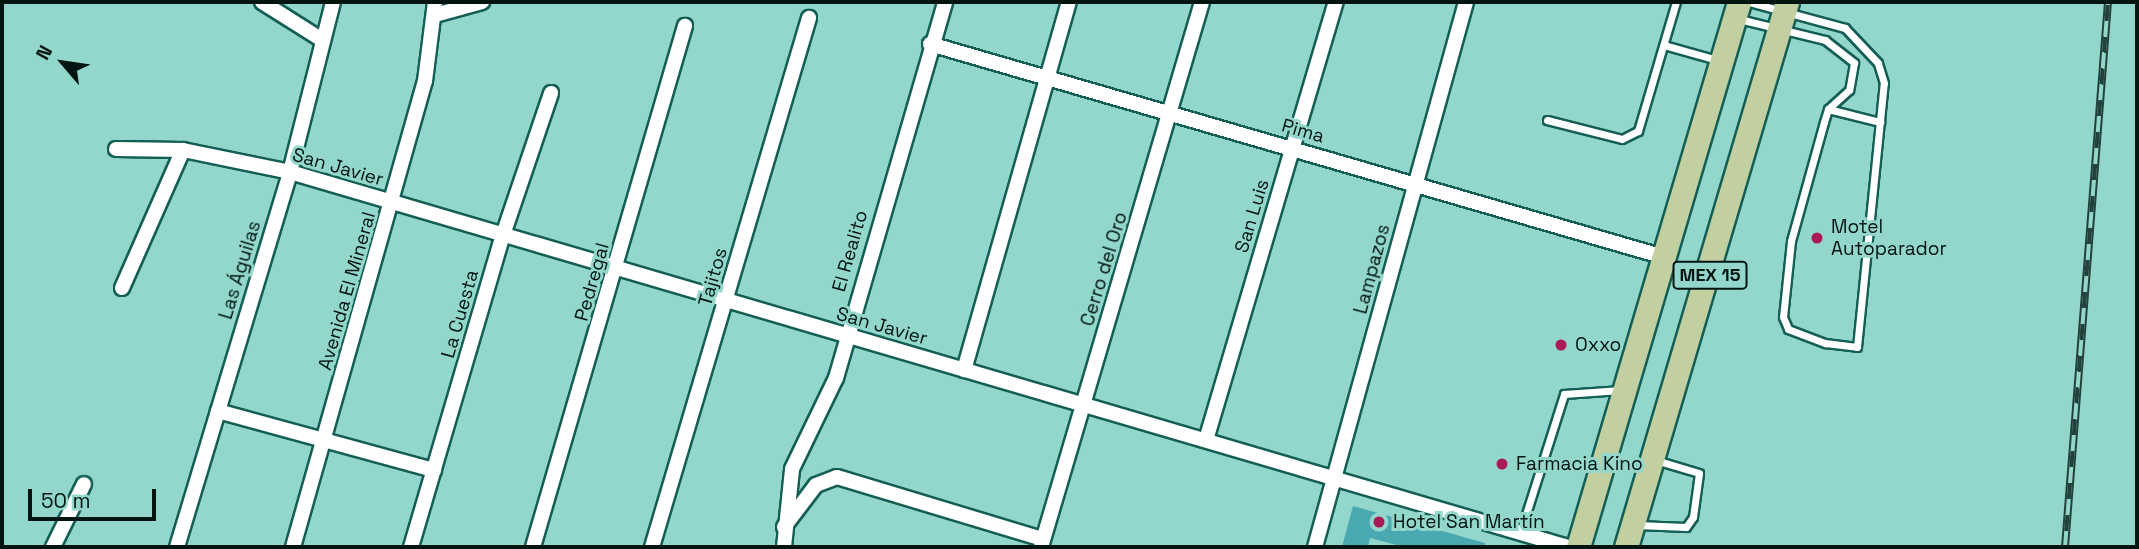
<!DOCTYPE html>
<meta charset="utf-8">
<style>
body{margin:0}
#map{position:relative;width:2139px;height:549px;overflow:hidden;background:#93d7cc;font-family:"Space Grotesk",sans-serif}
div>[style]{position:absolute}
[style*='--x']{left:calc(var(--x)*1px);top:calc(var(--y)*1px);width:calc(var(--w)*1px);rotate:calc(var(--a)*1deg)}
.building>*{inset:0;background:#4aa8b0}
.roads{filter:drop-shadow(2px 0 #135e55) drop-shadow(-2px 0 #135e55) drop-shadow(0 2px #135e55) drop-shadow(0 -2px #135e55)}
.lane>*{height:7px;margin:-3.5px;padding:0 3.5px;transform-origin:3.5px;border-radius:3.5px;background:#fff}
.street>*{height:14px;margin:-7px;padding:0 7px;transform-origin:7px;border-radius:7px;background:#fff}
.primary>*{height:23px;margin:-11.5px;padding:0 11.5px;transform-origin:11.5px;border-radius:11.5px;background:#c1cfa1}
.rail>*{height:8px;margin-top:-4px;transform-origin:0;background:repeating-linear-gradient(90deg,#93d7cc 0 16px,#23423c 0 32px);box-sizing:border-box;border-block:2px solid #23423c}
.dots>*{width:19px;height:19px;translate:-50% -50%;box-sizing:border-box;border:4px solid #93d7cc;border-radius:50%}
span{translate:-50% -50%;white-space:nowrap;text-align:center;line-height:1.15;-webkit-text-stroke:6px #93d7cc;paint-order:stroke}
.shield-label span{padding:2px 5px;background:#93d7cc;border:2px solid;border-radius:5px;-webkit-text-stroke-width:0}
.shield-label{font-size:18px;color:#001410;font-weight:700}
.street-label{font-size:19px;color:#001410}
.poi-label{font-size:19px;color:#001410}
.left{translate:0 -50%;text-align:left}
.frame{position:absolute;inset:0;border:4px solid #001410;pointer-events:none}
.north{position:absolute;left:28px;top:28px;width:70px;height:70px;-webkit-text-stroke:5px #93d7cc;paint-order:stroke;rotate:299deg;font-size:19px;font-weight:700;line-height:28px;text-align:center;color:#001410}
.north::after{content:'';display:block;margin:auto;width:24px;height:32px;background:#001410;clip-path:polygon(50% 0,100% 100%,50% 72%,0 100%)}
.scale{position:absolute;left:28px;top:489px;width:128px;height:32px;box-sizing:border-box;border:4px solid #001410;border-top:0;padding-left:9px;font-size:21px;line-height:24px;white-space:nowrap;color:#001410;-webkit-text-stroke:5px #93d7cc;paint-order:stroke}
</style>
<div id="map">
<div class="building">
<div style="clip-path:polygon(1353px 506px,1485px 543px,1485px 547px,1404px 547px,1370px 538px,1368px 547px,1342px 547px)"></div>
</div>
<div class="roads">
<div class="lane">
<div style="--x:1739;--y:19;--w:89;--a:13.7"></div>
<div style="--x:1825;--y:40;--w:37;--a:38"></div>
<div style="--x:1854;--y:63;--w:27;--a:100"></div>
<div style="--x:1849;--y:90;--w:28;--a:138"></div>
<div style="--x:1828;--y:109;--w:14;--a:107"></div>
<div style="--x:1824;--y:122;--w:123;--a:105.5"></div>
<div style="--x:1791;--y:241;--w:76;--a:96"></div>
<div style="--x:1783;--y:317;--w:13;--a:67"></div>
<div style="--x:1788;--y:329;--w:40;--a:21"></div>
<div style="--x:1825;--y:343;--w:32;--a:7"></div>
<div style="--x:1857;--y:347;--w:265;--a:-84.2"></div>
<div style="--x:1884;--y:83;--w:21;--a:-107"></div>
<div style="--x:1878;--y:63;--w:48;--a:-133.3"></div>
<div style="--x:1845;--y:28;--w:99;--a:-164.8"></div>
<div style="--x:1664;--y:45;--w:55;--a:15.8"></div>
<div style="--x:1828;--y:109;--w:54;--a:14"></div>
<div style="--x:1547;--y:120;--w:77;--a:14.2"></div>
<div style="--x:1622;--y:139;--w:18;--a:-27"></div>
<div style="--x:1638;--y:131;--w:134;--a:-73.6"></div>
<div style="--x:1637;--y:525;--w:49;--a:2.3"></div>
<div style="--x:1686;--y:527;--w:12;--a:-55"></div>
<div style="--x:1693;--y:517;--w:44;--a:-82.2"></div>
<div style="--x:1699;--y:473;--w:46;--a:-163.5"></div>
<div style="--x:1520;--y:533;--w:146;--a:-72.4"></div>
<div style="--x:1564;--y:394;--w:57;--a:-4"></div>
</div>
<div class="street">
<div style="--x:262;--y:2;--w:71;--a:32.3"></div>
<div style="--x:435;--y:15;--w:49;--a:-15.5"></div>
<div style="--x:930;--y:44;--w:764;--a:16.18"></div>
<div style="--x:116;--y:149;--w:67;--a:0.9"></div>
<div style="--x:183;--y:150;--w:109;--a:11.6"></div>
<div style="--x:290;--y:172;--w:1332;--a:16.35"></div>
<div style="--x:122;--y:288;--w:151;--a:-66.2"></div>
<div style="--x:964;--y:370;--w:383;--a:-74.1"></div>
<div style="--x:218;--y:411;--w:224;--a:15.3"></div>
<div style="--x:1206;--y:440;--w:457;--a:-73.5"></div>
<div style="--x:784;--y:527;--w:53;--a:-52.7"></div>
<div style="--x:816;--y:485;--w:22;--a:-21"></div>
<div style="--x:837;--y:477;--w:215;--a:16.8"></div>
<div style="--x:53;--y:547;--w:70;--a:-63.8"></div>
<div style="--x:177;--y:547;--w:392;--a:-73.2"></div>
<div style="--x:290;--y:172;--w:175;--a:-75.8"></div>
<div style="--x:293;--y:547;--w:484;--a:-74.2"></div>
<div style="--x:425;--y:81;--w:80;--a:-82.8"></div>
<div style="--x:411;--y:547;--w:325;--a:-73.6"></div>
<div style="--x:503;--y:235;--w:150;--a:-71.3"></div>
<div style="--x:533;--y:547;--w:543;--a:-73.74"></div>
<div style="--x:652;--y:547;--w:552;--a:-73.47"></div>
<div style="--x:784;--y:547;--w:78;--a:-84.1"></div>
<div style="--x:792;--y:469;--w:101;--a:-64.2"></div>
<div style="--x:836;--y:378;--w:391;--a:-73.8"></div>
<div style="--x:1041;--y:547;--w:568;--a:-73.54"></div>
<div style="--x:1315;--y:547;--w:566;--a:-74.51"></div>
</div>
<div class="primary">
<div style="--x:1578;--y:547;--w:568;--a:-73.54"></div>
<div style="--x:1626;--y:547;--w:568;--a:-73.54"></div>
</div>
</div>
<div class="rail">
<div style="--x:2065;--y:547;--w:547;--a:-85.49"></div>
</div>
<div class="dots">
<div style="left:1817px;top:238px;background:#aa1a56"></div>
<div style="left:1561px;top:345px;background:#aa1a56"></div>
<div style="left:1502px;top:464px;background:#aa1a56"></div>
<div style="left:1379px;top:522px;background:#aa1a56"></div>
</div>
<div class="shield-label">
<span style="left:1710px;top:275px">MEX 15</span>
</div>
<div class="street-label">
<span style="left:1303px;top:131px;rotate:16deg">Pima</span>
<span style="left:338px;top:167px;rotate:16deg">San Javier</span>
<span style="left:1252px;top:216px;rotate:-73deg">San Luis</span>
<span style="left:850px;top:251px;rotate:-74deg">El Realito</span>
<span style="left:1104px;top:269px;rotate:-73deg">Cerro del Oro</span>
<span style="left:1372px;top:269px;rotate:-75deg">Lampazos</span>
<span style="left:240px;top:270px;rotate:-73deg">Las Águilas</span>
<span style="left:713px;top:277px;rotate:-74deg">Tajitos</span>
<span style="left:592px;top:282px;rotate:-74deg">Pedregal</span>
<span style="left:347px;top:291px;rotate:-74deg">Avenida El Mineral</span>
<span style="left:460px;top:314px;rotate:-74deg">La Cuesta</span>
<span style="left:882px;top:326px;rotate:16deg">San Javier</span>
</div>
<div class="poi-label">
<span class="left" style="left:1831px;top:238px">Motel<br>Autoparador</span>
<span class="left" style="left:1575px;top:345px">Oxxo</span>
<span class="left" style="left:1516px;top:464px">Farmacia Kino</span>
<span class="left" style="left:1393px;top:522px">Hotel San Martín</span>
</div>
<div class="frame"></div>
<div class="north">N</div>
<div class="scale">50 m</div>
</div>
